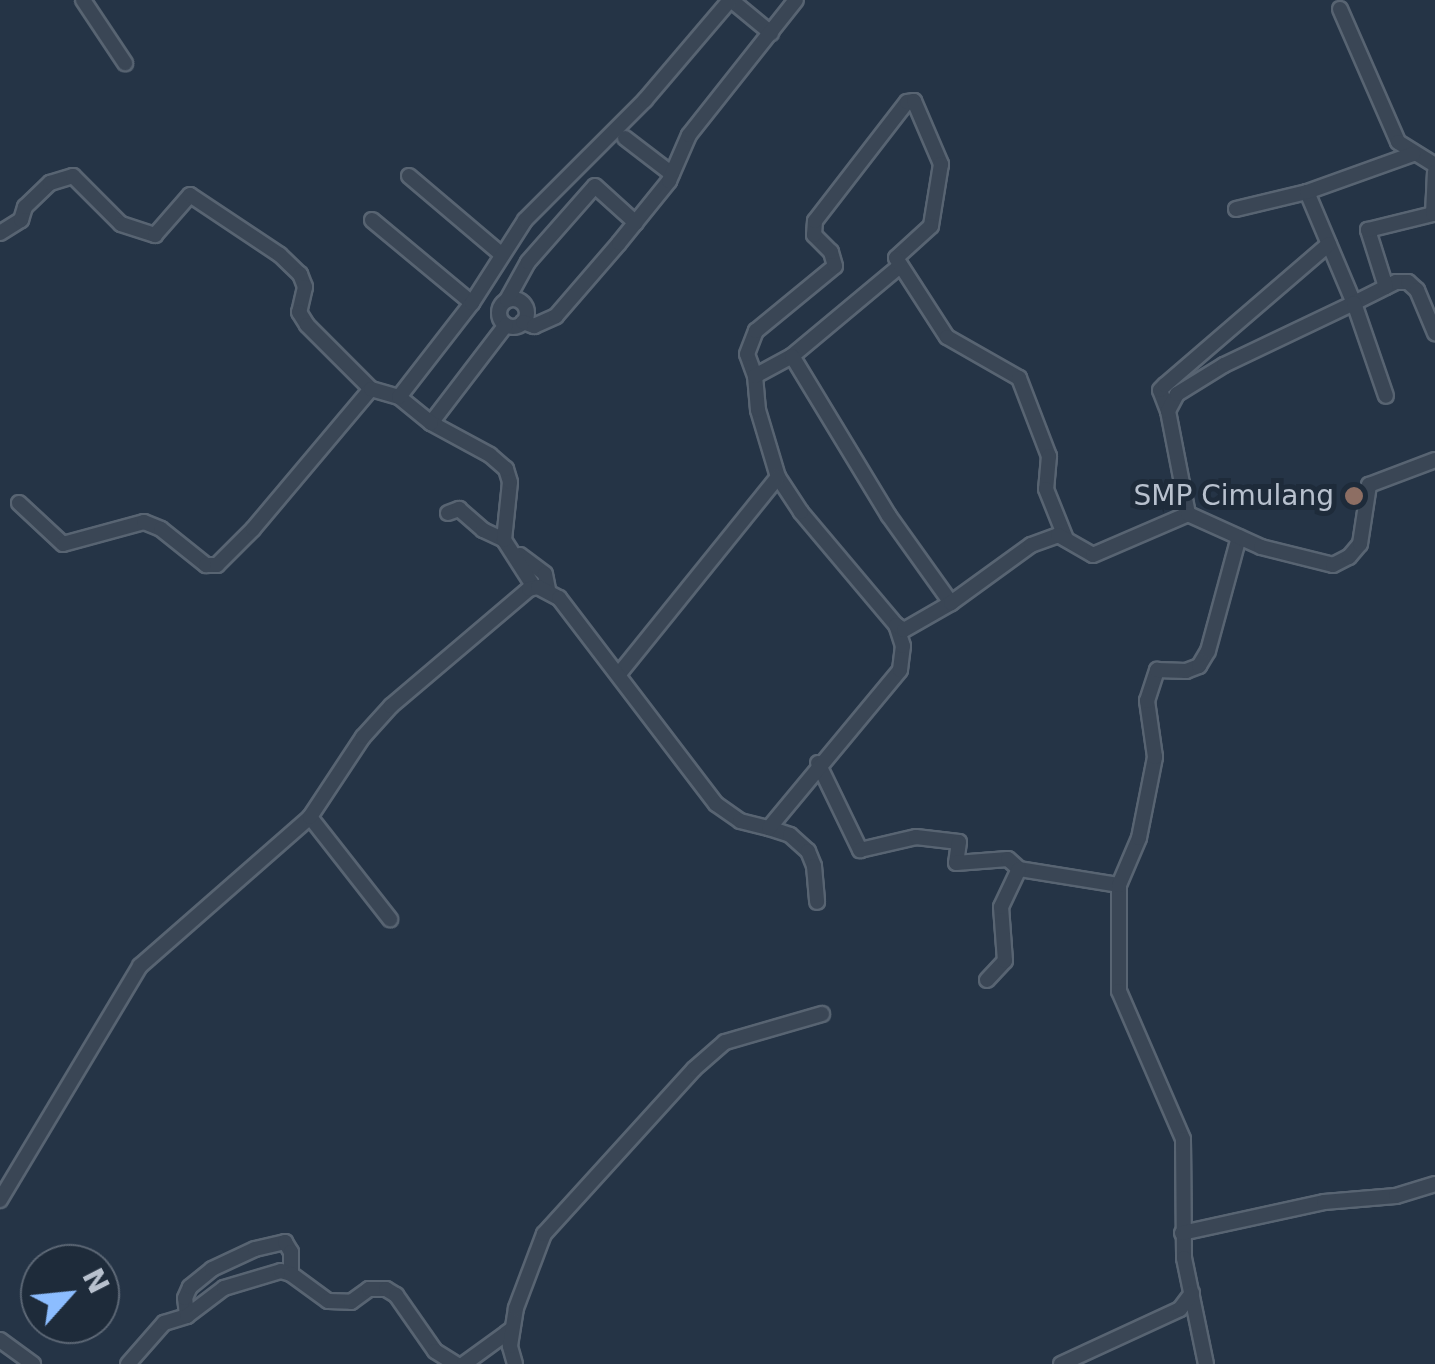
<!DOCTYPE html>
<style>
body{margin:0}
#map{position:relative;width:1435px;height:1364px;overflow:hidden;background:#253446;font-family:"DejaVu Sans",sans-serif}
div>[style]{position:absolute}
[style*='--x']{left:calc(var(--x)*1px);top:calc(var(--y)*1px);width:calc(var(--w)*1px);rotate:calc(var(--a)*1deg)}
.roads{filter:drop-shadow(2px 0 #586472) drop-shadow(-2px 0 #586472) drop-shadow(0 2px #586472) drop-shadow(0 -2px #586472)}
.minor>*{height:14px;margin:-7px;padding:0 7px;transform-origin:7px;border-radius:7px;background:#3a4655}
.minor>.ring{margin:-7px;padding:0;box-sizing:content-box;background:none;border:14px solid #3a4655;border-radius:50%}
.dots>*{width:28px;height:28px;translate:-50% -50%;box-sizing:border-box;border:5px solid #1e2b3a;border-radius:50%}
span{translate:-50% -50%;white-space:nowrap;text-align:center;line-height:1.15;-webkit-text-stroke:10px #1e2b3a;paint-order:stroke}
.poi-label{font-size:28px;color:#b8c1ce}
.right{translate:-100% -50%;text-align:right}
.north{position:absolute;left:20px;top:1244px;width:100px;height:100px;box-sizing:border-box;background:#1e2b3a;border:2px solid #5c6775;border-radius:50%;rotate:63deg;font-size:28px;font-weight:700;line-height:40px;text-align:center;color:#b8c1ce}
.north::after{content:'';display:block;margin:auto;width:35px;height:45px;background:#8cbdff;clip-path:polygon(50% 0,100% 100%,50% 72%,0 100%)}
</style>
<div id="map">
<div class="roads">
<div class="minor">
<div style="--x:83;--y:0;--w:76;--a:56.3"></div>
<div style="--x:731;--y:0;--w:52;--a:39.5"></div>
<div style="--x:1340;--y:9;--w:145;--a:66.4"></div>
<div style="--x:1398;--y:142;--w:44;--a:31.9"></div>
<div style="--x:625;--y:138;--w:59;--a:37.5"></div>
<div style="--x:409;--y:176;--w:121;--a:40.3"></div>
<div style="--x:1307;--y:192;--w:121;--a:67.1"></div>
<div style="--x:1354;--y:303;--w:47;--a:-26.6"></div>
<div style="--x:1396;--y:282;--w:12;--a:0"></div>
<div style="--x:1408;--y:282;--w:12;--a:42"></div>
<div style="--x:1417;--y:290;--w:47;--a:67.3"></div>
<div style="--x:1236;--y:209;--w:73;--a:-13.5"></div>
<div style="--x:1307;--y:192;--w:113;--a:-19.7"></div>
<div style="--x:372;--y:220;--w:130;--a:39.7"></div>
<div style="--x:0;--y:233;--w:25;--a:-32"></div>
<div style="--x:21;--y:220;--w:14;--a:-73"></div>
<div style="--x:25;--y:207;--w:35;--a:-44"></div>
<div style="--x:50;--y:183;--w:24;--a:-17"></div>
<div style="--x:73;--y:176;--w:68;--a:45"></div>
<div style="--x:121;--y:224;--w:36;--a:18"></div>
<div style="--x:155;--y:235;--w:53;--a:-48.8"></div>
<div style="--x:190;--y:195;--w:108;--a:33.7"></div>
<div style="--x:280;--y:255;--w:28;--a:44"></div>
<div style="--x:300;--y:274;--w:14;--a:69"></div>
<div style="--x:305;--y:287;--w:26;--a:103"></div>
<div style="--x:299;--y:312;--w:15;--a:58"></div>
<div style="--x:307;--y:325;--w:91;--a:45"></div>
<div style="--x:1386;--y:287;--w:60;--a:-107.5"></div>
<div style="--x:1368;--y:230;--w:67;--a:-13.8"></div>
<div style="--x:1433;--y:214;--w:42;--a:-87.3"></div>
<div class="ring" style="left:499px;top:299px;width:14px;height:14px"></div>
<div style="--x:507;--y:300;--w:43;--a:-61.1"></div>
<div style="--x:528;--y:262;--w:101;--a:-48.6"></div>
<div style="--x:595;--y:186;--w:55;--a:42.1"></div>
<div style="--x:523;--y:322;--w:12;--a:20"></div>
<div style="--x:534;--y:326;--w:24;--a:-24"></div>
<div style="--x:556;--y:316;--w:96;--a:-49.2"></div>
<div style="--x:619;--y:243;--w:80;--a:-51.1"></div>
<div style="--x:669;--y:181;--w:50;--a:-66.5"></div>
<div style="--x:689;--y:135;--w:172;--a:-51.6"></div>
<div style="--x:792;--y:356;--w:141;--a:-39.8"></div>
<div style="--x:755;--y:376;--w:23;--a:-110"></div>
<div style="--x:747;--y:354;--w:25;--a:-69"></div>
<div style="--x:756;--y:331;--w:102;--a:-39.4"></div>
<div style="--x:835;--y:266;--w:15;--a:-106"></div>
<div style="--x:831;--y:252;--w:24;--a:-135"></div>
<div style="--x:814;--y:235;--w:14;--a:-86"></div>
<div style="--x:815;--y:221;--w:150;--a:-52.3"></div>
<div style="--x:907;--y:102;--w:7;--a:-8"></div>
<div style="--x:914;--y:101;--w:69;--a:66.8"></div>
<div style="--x:941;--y:164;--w:63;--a:99.2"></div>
<div style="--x:931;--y:226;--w:47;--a:137.6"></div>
<div style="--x:896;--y:258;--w:94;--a:57.2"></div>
<div style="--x:947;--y:337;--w:83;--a:29.7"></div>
<div style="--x:1019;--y:378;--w:84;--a:69"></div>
<div style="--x:1049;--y:456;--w:33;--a:95"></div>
<div style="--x:1046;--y:489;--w:54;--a:68.2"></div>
<div style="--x:1168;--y:411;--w:22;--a:-111"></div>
<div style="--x:1160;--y:390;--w:7;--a:-45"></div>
<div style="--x:1165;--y:385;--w:216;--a:-40.7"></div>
<div style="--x:431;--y:423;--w:123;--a:-52.6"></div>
<div style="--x:19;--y:503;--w:60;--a:43"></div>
<div style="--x:63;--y:544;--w:84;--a:-15.2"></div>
<div style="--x:144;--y:522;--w:18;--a:22"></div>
<div style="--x:161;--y:529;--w:58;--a:38.7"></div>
<div style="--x:206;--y:565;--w:11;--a:0"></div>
<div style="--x:217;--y:565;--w:51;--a:-45"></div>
<div style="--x:253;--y:529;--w:183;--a:-49.9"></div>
<div style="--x:371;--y:389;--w:29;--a:16"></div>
<div style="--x:448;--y:513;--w:12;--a:-20"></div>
<div style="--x:459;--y:509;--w:32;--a:41"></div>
<div style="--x:483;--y:530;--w:23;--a:25"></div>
<div style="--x:1188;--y:514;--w:105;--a:-101"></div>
<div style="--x:1168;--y:411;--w:19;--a:-62"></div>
<div style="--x:1177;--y:394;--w:55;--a:-31.7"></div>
<div style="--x:1224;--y:365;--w:144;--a:-25.5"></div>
<div style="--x:1354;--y:303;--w:98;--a:71"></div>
<div style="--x:520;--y:555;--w:31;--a:37"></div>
<div style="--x:545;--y:574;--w:16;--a:79"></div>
<div style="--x:534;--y:587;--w:56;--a:-122.6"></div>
<div style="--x:504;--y:540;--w:58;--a:-84.1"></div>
<div style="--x:510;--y:482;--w:14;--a:-107"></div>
<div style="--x:506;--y:469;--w:21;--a:-139"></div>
<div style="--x:490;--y:455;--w:67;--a:-151.5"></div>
<div style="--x:431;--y:423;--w:41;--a:-140.9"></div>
<div style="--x:399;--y:397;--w:119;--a:-52.2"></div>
<div style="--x:472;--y:303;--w:98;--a:-57.4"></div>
<div style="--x:525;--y:220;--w:170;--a:-45"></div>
<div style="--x:645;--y:100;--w:131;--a:-49.6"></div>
<div style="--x:896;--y:625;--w:148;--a:-130.1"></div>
<div style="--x:801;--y:512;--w:42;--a:-123.3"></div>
<div style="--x:778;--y:477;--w:70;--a:-106.6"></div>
<div style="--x:758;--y:410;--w:34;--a:-95"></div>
<div style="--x:755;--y:376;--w:42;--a:-28.4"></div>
<div style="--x:792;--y:356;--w:187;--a:58.8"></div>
<div style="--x:889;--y:516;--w:107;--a:54.5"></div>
<div style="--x:619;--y:674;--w:253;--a:-51.1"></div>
<div style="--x:818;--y:763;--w:97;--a:64.2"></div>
<div style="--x:860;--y:850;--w:57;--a:-13.1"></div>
<div style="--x:916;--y:837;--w:43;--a:6.6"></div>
<div style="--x:959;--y:842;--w:21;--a:98"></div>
<div style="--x:956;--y:863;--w:52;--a:-4.4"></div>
<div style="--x:1008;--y:859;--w:15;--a:42"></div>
<div style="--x:1019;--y:869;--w:101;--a:9.1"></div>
<div style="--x:1119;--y:885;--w:106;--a:90"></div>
<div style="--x:1119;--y:991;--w:161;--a:66.6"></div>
<div style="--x:1183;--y:1139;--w:119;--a:89.5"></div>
<div style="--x:1184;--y:1258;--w:108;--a:78.3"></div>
<div style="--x:310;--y:817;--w:130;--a:51.9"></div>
<div style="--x:769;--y:828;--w:22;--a:18"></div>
<div style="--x:790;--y:835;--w:24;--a:42"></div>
<div style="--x:808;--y:851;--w:16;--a:68"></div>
<div style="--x:814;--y:866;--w:36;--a:85"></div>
<div style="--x:1119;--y:885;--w:51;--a:-66.9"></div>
<div style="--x:1139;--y:838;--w:83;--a:-78.8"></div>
<div style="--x:1155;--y:757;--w:57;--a:-98.1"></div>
<div style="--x:1147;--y:701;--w:33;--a:-72"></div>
<div style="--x:1157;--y:670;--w:29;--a:2"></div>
<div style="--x:1186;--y:671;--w:14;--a:-21"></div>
<div style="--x:1199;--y:666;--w:17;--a:-59"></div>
<div style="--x:1208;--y:651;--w:118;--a:-74.8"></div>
<div style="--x:987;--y:980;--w:26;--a:-47"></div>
<div style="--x:1005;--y:961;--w:54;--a:-94.2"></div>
<div style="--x:1001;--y:907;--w:42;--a:-64.7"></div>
<div style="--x:0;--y:1200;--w:273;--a:-59.1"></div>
<div style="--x:140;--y:966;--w:226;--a:-41.2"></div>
<div style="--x:310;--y:817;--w:96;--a:-56.5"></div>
<div style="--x:363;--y:737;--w:42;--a:-47.9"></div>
<div style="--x:391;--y:706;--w:181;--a:-40.3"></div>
<div style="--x:529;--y:589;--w:9;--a:-13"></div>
<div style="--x:538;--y:587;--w:24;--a:28"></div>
<div style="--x:559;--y:598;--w:259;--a:52.7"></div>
<div style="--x:716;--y:804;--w:29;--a:35"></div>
<div style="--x:740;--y:821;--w:30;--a:14"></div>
<div style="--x:769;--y:828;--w:205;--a:-50.3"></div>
<div style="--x:900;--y:670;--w:24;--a:-83"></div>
<div style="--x:903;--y:646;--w:22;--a:-108"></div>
<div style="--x:896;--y:625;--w:9;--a:32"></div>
<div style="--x:904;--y:630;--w:54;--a:-29.9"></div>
<div style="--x:951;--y:603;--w:99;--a:-35.9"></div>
<div style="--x:1031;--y:545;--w:29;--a:-20"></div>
<div style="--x:1058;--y:535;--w:40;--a:29.7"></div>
<div style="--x:1093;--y:555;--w:103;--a:-23.3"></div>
<div style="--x:1188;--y:514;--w:80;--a:24.3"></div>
<div style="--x:1261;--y:547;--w:74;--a:14"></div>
<div style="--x:1333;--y:565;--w:18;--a:-27"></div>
<div style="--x:1349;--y:557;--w:17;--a:-50"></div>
<div style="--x:1360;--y:544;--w:60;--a:-81.3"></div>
<div style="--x:1369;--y:485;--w:71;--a:-20.7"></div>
<div style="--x:1182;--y:1233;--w:145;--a:-12.3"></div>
<div style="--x:1324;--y:1202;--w:72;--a:-4.8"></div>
<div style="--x:1396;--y:1196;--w:41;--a:-17.1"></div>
<div style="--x:187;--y:1316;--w:18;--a:-96"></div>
<div style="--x:185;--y:1298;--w:12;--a:-66"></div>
<div style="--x:190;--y:1287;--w:28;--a:-39"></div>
<div style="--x:212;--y:1269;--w:47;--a:-24.9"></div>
<div style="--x:255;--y:1249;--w:31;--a:-13"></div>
<div style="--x:285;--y:1242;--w:12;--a:59"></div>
<div style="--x:291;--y:1252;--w:22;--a:90"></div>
<div style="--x:0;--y:1340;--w:41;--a:36"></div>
<div style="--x:128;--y:1364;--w:55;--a:-48.7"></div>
<div style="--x:164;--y:1323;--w:24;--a:-17"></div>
<div style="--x:187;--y:1316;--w:46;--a:-37.1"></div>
<div style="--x:224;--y:1288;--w:59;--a:-16.6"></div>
<div style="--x:281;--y:1271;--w:10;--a:17"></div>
<div style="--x:291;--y:1274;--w:46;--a:36.1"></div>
<div style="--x:328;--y:1301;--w:23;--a:2"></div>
<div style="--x:351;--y:1302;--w:22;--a:-36"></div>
<div style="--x:369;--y:1289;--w:17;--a:0"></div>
<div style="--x:386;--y:1289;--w:12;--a:31"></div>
<div style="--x:396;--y:1295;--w:68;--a:55.1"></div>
<div style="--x:435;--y:1351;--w:25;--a:32"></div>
<div style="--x:464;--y:1364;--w:59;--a:-36.1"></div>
<div style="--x:515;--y:1364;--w:19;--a:-106"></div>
<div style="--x:510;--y:1346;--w:38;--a:-81"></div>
<div style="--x:516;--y:1308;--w:79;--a:-69.3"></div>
<div style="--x:544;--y:1234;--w:223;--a:-47.7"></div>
<div style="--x:694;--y:1069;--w:41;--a:-41.1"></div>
<div style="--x:725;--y:1042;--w:101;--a:-16.1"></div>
<div style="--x:1061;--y:1364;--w:131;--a:-24.8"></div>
<div style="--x:1180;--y:1309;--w:20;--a:-53"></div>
</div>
</div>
<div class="dots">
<div style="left:1354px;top:496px;background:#8d6e63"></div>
</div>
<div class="poi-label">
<span class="right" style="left:1334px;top:496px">SMP Cimulang</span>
</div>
<div class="north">N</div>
</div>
